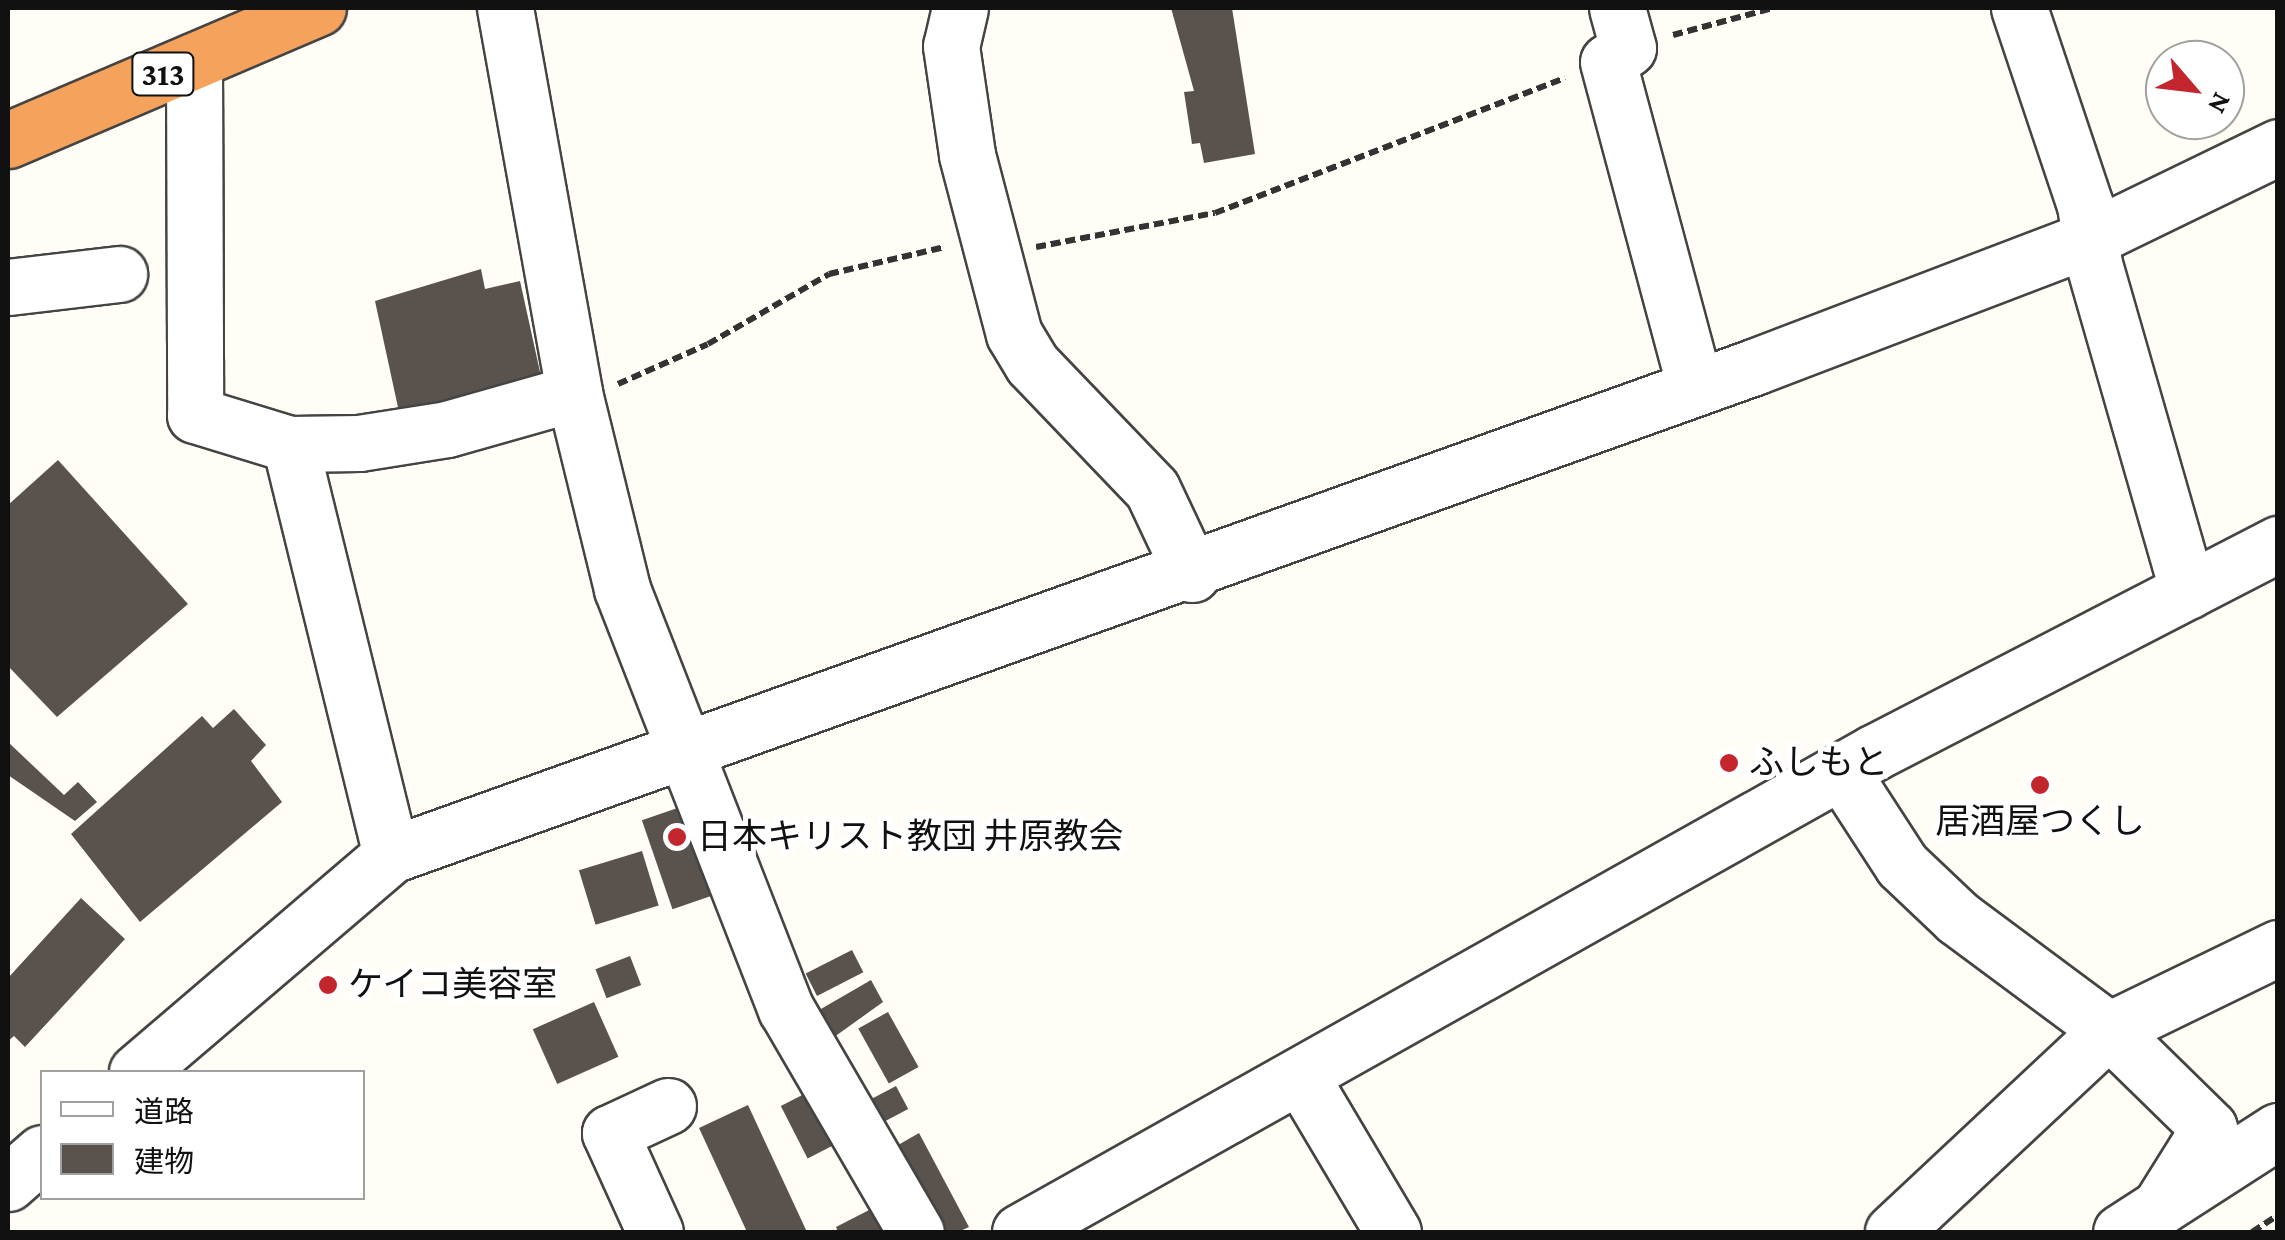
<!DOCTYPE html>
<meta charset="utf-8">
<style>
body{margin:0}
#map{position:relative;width:2285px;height:1240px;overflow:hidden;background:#fffdf5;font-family:"Crimson Pro","Noto Sans JP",serif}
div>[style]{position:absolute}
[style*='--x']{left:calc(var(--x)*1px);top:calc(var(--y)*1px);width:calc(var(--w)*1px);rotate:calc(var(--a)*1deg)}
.building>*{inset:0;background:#5a524d;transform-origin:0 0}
.path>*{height:6px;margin-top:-3px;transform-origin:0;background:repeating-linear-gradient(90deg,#333 0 10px,transparent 0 15px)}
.roads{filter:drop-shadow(2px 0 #444) drop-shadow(-2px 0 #444) drop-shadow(0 2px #444) drop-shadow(0 -2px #444)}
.minor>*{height:55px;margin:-27.5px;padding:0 27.5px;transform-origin:27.5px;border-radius:27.5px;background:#fff}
.highway>*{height:55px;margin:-27.5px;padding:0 27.5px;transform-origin:27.5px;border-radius:27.5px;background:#f5a25d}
.dots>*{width:28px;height:28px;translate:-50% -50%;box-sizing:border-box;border:5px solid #fff;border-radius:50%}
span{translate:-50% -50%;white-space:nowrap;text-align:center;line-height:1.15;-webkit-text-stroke:10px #fff;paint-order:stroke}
.shield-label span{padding:2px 8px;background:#fff;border:2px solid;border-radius:8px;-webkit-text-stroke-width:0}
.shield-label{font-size:32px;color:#111;font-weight:700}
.poi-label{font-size:35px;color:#111}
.left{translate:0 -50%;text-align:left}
.frame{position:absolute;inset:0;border:10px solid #111;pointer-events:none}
.legend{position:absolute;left:40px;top:1070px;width:325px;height:130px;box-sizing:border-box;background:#fff;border:2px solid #a0a0a0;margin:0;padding:12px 18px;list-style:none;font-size:30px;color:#111}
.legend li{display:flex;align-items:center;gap:20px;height:50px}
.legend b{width:50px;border:2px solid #a0a0a0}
.north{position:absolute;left:2145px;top:40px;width:100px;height:100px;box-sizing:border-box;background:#fff;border:2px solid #a0a0a0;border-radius:50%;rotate:118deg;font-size:28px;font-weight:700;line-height:40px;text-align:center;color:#111}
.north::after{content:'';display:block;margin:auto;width:35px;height:45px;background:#c4262e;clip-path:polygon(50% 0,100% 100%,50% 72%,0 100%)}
</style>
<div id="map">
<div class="building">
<div style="clip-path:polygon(1171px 8px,1232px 8px,1255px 154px,1204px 163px,1200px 143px,1192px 144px,1184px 92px,1194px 91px)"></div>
<div style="clip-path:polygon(481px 269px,485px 289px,520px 281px,542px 381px,399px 412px,375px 301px)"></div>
<div style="clip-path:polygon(58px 460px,188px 604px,57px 717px,8px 666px,8px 505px)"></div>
<div style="clip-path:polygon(234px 709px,266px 745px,251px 761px,282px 802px,140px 922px,71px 834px,202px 716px,213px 728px)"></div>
<div style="clip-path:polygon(8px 742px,64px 795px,78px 782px,97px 802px,75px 821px,8px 775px)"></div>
<div style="left:692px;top:803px;width:94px;height:53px;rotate:71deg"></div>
<div style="left:642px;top:851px;width:57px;height:66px;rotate:73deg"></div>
<div style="clip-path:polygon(81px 898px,125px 939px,25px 1047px,14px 1036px,8px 1041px,8px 978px)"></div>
<div style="left:852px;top:950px;width:25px;height:52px;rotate:63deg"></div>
<div style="left:630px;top:956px;width:31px;height:37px;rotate:69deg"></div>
<div style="clip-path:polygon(871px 980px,883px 1002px,830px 1040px,814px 1013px)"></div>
<div style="left:594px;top:1002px;width:60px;height:67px;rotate:66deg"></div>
<div style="left:888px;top:1012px;width:63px;height:34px;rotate:61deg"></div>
<div style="left:896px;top:1086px;width:26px;height:37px;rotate:62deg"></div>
<div style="left:812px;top:1090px;width:59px;height:35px;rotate:63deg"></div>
<div style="clip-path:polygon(748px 1105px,807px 1232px,747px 1232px,699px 1128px)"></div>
<div style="clip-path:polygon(919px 1133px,969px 1227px,958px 1232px,938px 1232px,893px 1148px)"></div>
<div style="clip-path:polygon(875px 1207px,888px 1232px,838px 1232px,836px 1227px)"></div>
</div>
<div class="path">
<div style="--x:1673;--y:35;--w:104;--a:-15.1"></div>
<div style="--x:1036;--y:247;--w:182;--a:-10.8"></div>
<div style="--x:1215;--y:213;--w:375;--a:-21.1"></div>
<div style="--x:618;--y:384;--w:98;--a:-24"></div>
<div style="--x:708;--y:344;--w:140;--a:-30"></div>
<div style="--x:829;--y:274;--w:119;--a:-13.1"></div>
<div style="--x:2252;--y:1232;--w:31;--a:-33"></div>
</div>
<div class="roads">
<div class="minor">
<div style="--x:505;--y:8;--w:391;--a:79.8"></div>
<div style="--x:574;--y:393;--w:202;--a:76.2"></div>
<div style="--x:622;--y:589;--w:451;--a:68.7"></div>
<div style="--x:786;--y:1009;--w:258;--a:59.8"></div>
<div style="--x:960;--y:8;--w:39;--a:103"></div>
<div style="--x:951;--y:46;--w:110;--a:81.6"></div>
<div style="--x:967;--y:155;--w:185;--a:75.3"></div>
<div style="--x:1014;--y:334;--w:35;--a:59"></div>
<div style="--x:1032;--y:364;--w:173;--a:46.2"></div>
<div style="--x:1152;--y:489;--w:94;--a:64.8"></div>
<div style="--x:1617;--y:8;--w:41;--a:74.6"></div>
<div style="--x:1628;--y:48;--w:24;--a:145"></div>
<div style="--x:1608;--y:62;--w:336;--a:75"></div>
<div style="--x:2019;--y:8;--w:208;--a:71.5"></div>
<div style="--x:2085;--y:205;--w:60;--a:81.3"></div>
<div style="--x:2094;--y:264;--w:340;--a:74"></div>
<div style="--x:194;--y:61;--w:354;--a:89.8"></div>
<div style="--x:195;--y:415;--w:99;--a:17"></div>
<div style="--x:290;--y:444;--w:69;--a:-0.8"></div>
<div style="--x:359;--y:443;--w:89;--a:-9"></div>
<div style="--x:447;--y:429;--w:132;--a:-15.8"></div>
<div style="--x:8;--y:287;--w:112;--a:-6.7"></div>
<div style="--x:290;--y:444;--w:423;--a:76.2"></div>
<div style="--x:1841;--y:771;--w:112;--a:57"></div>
<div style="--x:1902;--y:865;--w:77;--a:43.4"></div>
<div style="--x:1958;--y:918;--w:188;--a:36.6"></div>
<div style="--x:2109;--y:1030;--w:140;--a:44.4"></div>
<div style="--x:2209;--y:1128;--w:94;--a:122"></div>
<div style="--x:137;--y:1072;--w:334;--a:-40.5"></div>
<div style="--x:391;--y:855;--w:1448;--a:-19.7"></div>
<div style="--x:1754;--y:367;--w:361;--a:-20.9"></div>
<div style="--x:2091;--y:238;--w:208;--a:-25.9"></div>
<div style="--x:1301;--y:1077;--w:180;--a:59.3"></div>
<div style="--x:8;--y:1183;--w:45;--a:-41.4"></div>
<div style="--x:655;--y:1232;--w:109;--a:-114.4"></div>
<div style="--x:610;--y:1133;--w:64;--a:-25"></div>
<div style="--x:1020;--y:1232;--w:981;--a:-29.31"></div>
<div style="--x:1875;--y:752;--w:454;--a:-27.3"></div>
<div style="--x:1893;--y:1232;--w:296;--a:-43.1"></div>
<div style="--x:2109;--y:1030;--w:188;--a:-25.9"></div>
<div style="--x:2121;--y:1232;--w:187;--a:-32.8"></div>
</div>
<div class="highway">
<div style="--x:8;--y:140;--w:337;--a:-23.1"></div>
</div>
</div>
<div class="dots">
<div style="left:1729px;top:763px;background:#c4262e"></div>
<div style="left:2040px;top:785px;background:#c4262e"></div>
<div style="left:677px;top:837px;background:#c4262e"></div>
<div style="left:328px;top:985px;background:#c4262e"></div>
</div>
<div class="shield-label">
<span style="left:163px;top:74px">313</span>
</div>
<div class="poi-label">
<span class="left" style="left:1749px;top:763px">ふしもと</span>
<span style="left:2040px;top:822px">居酒屋つくし</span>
<span class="left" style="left:697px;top:837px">日本キリスト教団 井原教会</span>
<span class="left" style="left:348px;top:985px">ケイコ美容室</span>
</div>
<div class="frame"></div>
<ul class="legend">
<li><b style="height:12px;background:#fff"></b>道路</li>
<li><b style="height:28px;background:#5a524d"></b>建物</li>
</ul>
<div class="north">N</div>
</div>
